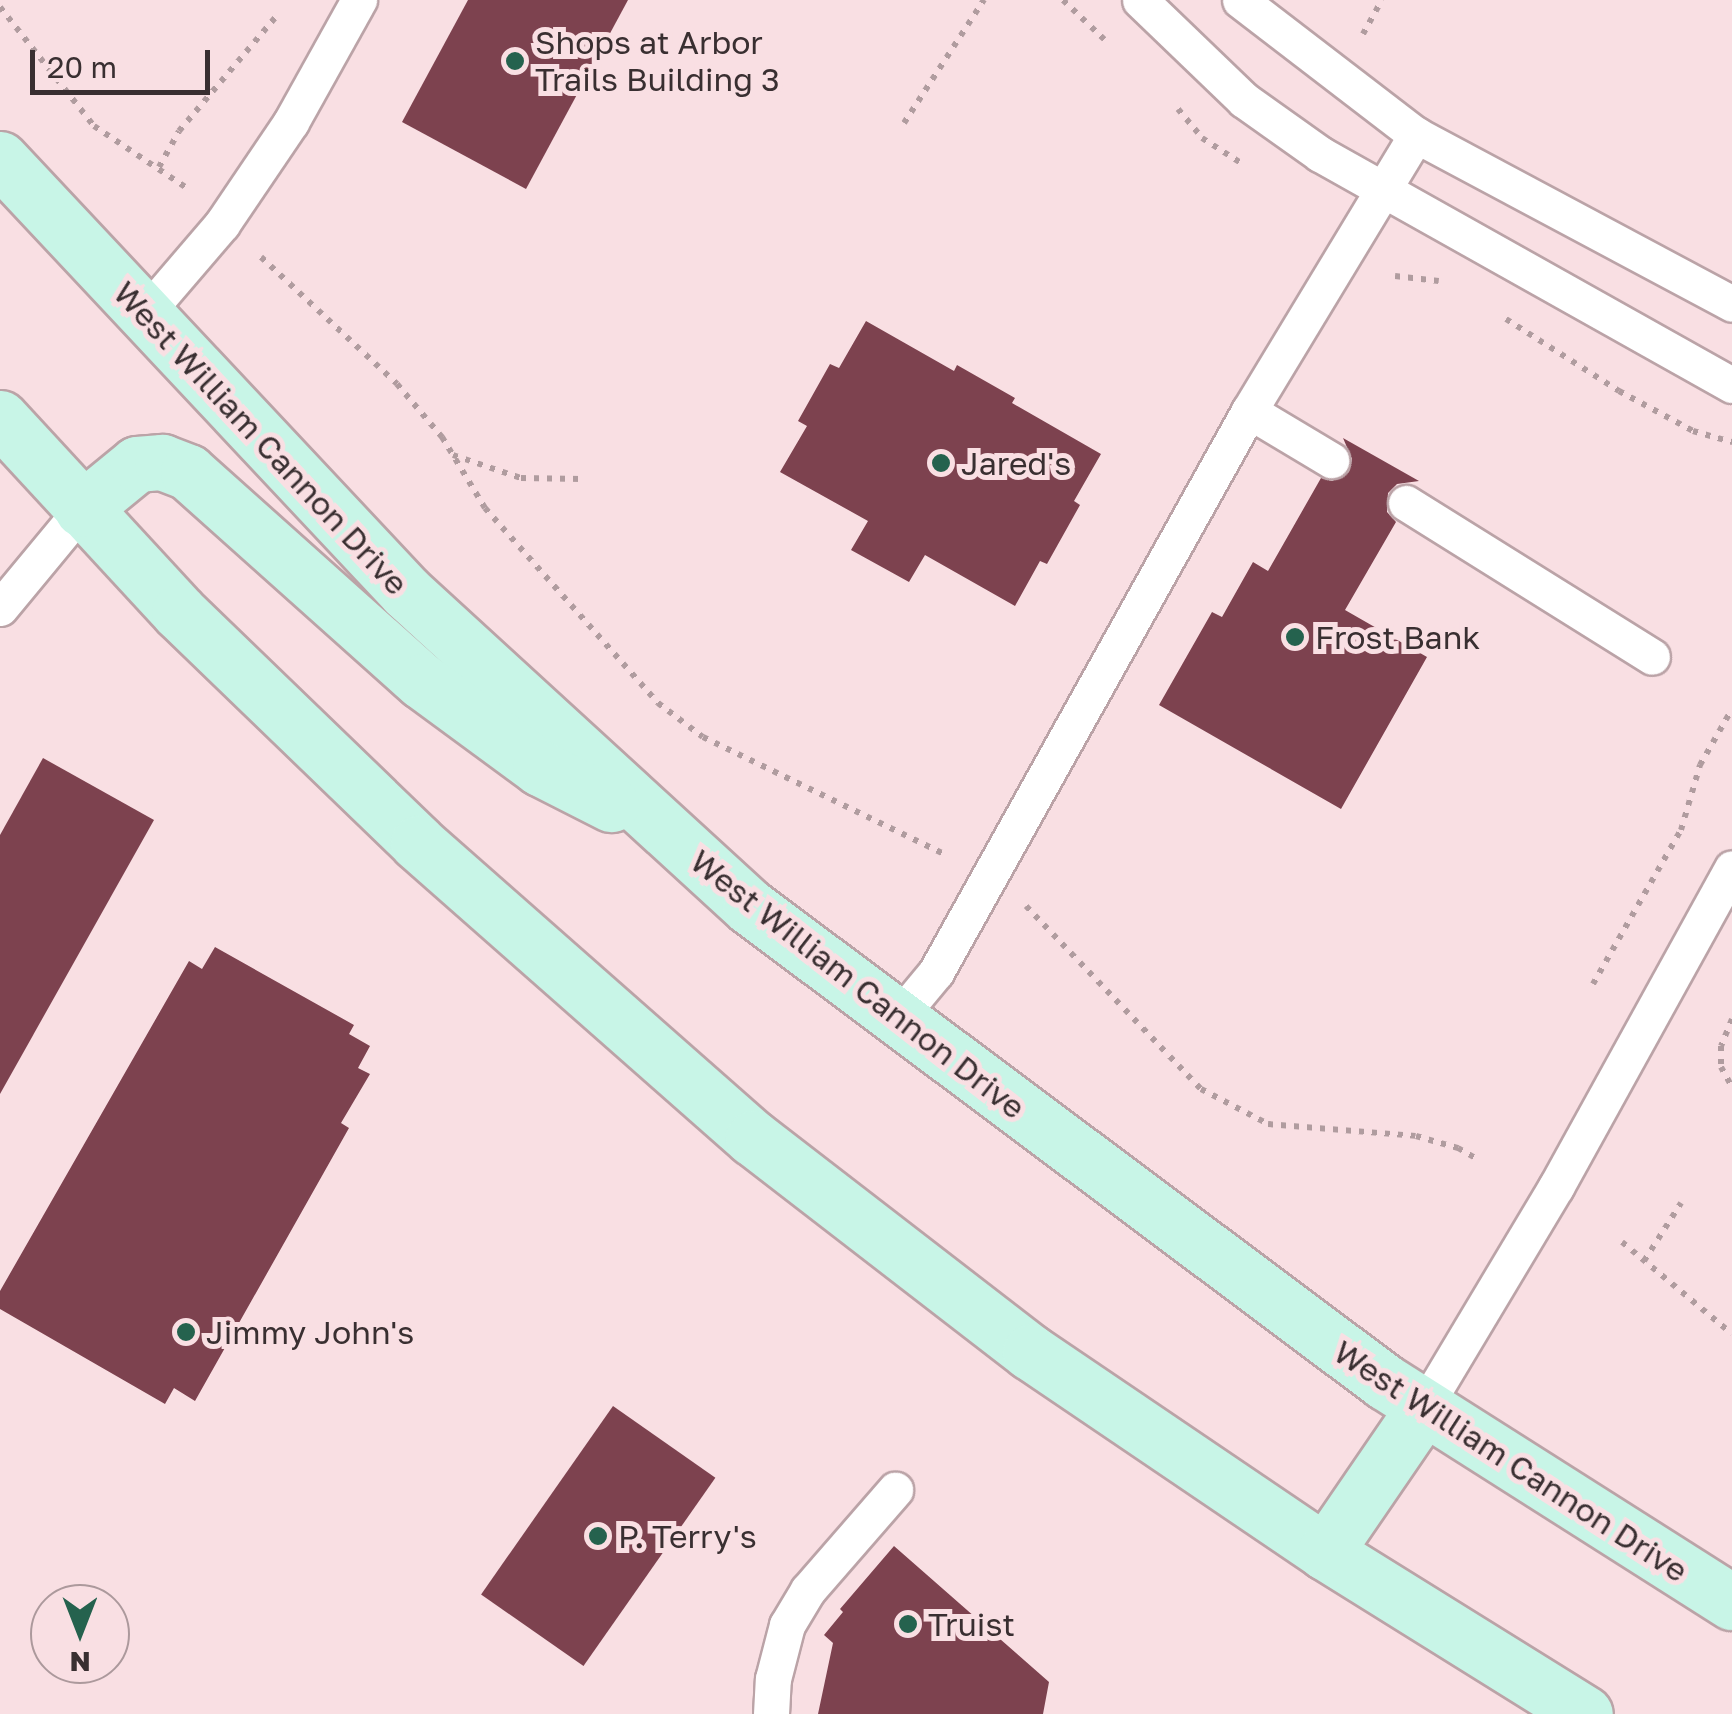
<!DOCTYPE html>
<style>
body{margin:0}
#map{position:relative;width:1732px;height:1714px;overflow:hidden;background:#f9dfe3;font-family:"Golos Text",sans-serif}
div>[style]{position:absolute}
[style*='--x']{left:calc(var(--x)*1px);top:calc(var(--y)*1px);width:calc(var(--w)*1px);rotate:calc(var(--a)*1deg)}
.building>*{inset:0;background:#7d424f;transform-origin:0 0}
.path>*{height:6px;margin-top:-3px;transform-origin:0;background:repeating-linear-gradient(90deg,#b09c9f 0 5px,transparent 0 13px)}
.roads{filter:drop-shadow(2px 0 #bba3a7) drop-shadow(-2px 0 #bba3a7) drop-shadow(0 2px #bba3a7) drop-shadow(0 -2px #bba3a7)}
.service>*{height:35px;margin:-17.5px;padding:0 17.5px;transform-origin:17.5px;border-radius:17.5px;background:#fff}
.secondary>*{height:55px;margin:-27.5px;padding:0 27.5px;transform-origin:27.5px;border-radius:27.5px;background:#c8f5e7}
.dots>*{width:28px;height:28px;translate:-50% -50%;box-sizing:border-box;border:5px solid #f9dfe3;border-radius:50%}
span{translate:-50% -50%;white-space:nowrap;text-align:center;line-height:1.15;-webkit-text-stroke:10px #f9dfe3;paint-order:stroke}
.poi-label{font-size:32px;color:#392f31}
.left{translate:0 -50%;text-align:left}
.street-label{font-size:32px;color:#392f31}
.north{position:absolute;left:30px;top:1584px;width:100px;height:100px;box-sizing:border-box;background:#f9dfe3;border:2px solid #ac999c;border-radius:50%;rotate:180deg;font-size:28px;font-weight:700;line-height:40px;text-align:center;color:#392f31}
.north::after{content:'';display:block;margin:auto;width:35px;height:45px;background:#25624e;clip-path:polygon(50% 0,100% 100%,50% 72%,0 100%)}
.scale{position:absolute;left:30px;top:50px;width:180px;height:45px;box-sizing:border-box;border:5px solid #392f31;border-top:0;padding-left:12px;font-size:30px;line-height:35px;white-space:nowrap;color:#392f31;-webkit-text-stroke:8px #f9dfe3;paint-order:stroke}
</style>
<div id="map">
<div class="building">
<div style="clip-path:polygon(468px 0,628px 0,526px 189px,402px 122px)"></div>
<div style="clip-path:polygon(866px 321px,954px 371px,957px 365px,1015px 398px,1012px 403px,1101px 454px,1074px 501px,1080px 505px,1047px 564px,1040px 561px,1015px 606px,925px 555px,909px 582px,851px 550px,868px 521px,780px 472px,807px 426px,798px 421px,830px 364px,839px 368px)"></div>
<div style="clip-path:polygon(1343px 438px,1419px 481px,1397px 484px,1388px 493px,1387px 512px,1396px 522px,1345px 610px,1427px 657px,1341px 809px,1159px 705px,1212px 612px,1222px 617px,1253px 562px,1268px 571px,1321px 478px,1332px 481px,1349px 472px,1352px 459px)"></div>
<div style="clip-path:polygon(43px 758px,154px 820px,0 1094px,0 835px)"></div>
<div style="clip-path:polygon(215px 947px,354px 1025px,349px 1034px,370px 1046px,358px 1068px,370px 1074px,341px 1123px,349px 1128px,195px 1401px,174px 1388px,165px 1404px,0 1309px,0 1291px,189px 961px,202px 969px)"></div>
<div style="left:613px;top:1406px;width:125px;height:230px;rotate:35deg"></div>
<div style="clip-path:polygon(894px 1546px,1049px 1682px,1043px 1714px,818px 1714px,833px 1643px,824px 1635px,843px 1612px,840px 1609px)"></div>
</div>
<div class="path">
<div style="--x:1063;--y:0;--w:57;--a:43.6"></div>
<div style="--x:0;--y:7;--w:152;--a:51.7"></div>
<div style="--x:94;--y:126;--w:112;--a:33.7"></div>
<div style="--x:1363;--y:34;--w:39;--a:-61"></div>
<div style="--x:1178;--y:109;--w:38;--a:50"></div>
<div style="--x:1202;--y:138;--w:50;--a:32.7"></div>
<div style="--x:904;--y:123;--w:147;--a:-57"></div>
<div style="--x:159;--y:167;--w:41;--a:-60.9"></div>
<div style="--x:179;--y:131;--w:155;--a:-49.7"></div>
<div style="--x:261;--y:257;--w:186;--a:43"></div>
<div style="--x:397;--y:384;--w:70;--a:49.7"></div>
<div style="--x:442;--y:437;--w:83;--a:58.8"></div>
<div style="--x:485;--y:508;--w:261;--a:48.4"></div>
<div style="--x:658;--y:703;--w:56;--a:37.1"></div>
<div style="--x:703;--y:737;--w:272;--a:25.9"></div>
<div style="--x:1395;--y:276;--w:44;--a:6.5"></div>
<div style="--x:1506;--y:319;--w:134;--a:32.5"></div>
<div style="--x:1619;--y:391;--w:84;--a:28.4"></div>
<div style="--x:1693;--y:431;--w:41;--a:15.8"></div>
<div style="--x:453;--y:455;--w:72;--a:18.7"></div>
<div style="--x:521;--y:478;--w:61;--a:0.9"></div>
<div style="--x:1026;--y:906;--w:253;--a:46.3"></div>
<div style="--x:1201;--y:1089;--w:76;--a:27.6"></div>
<div style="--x:1268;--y:1124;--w:148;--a:4.6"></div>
<div style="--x:1416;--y:1136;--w:44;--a:15.9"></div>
<div style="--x:1458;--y:1148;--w:24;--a:30"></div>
<div style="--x:1593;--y:984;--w:177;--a:-60.3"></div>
<div style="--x:1681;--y:830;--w:68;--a:-73.7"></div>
<div style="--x:1700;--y:765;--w:64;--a:-60.3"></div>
<div style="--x:1732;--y:1019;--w:29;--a:112"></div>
<div style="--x:1721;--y:1046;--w:21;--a:90"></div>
<div style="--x:1721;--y:1067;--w:23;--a:61"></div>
<div style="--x:1622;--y:1242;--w:143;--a:39.9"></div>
<div style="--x:1644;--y:1261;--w:69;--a:-57.5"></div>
</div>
<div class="roads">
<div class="service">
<div style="--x:1140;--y:0;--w:144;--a:43.9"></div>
<div style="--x:1244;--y:100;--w:93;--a:35.4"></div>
<div style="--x:1320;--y:154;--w:472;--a:29.3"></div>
<div style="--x:1240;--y:0;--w:222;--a:37.5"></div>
<div style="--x:1416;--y:135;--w:358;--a:28.1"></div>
<div style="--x:144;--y:315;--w:120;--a:-49.4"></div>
<div style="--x:222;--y:224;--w:123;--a:-55.9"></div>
<div style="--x:291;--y:122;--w:140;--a:-60.9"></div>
<div style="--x:1249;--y:411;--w:96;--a:30.9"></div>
<div style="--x:1406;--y:503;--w:290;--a:32"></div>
<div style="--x:0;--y:608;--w:129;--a:-50.4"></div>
<div style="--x:897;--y:1019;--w:61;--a:-50.3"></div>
<div style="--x:936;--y:972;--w:642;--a:-60.84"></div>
<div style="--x:1249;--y:411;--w:323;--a:-58.8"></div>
<div style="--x:1423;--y:1409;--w:259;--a:-59.1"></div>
<div style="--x:1556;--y:1187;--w:364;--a:-61.1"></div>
<div style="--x:771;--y:1714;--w:35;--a:-87"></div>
<div style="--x:773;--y:1679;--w:56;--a:-75.5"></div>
<div style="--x:787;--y:1625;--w:41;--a:-59"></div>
<div style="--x:808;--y:1590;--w:133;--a:-49"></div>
</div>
<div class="secondary">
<div style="--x:0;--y:159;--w:594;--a:46.84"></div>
<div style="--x:406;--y:592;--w:466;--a:42.5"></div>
<div style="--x:750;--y:907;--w:793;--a:36.8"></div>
<div style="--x:1385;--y:1382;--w:411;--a:32.4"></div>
<div style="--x:0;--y:418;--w:264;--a:47.3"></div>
<div style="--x:179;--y:612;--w:332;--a:44"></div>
<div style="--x:418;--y:843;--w:446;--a:41.4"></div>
<div style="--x:753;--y:1138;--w:350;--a:37.7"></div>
<div style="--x:1030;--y:1352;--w:356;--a:34.1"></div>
<div style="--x:1325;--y:1552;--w:306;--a:31.9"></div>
<div style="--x:82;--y:509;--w:71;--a:-39.3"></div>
<div style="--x:137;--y:464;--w:25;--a:-5"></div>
<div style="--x:162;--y:462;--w:28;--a:21"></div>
<div style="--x:188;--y:472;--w:314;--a:41.8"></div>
<div style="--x:422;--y:681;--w:147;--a:36.4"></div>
<div style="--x:540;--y:768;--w:80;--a:26.9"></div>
<div style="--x:1325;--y:1552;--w:173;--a:-55.6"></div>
</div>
</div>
<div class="dots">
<div style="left:515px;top:61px;background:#25624e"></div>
<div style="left:941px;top:463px;background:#25624e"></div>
<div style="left:1295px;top:637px;background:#25624e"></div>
<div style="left:186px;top:1332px;background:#25624e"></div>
<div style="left:598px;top:1536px;background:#25624e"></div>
<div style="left:908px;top:1624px;background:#25624e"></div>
</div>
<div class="poi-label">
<span class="left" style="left:535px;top:61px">Shops at Arbor<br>Trails Building 3</span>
<span class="left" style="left:961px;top:463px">Jared's</span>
<span class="left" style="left:1315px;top:637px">Frost Bank</span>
<span class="left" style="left:206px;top:1332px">Jimmy John's</span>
<span class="left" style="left:618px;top:1536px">P. Terry's</span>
<span class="left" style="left:928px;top:1624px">Truist</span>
</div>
<div class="street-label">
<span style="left:261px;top:438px;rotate:47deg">West William Cannon Drive</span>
<span style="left:858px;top:984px;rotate:38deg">West William Cannon Drive</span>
<span style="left:1511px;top:1461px;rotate:33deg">West William Cannon Drive</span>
</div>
<div class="north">N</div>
<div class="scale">20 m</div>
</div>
